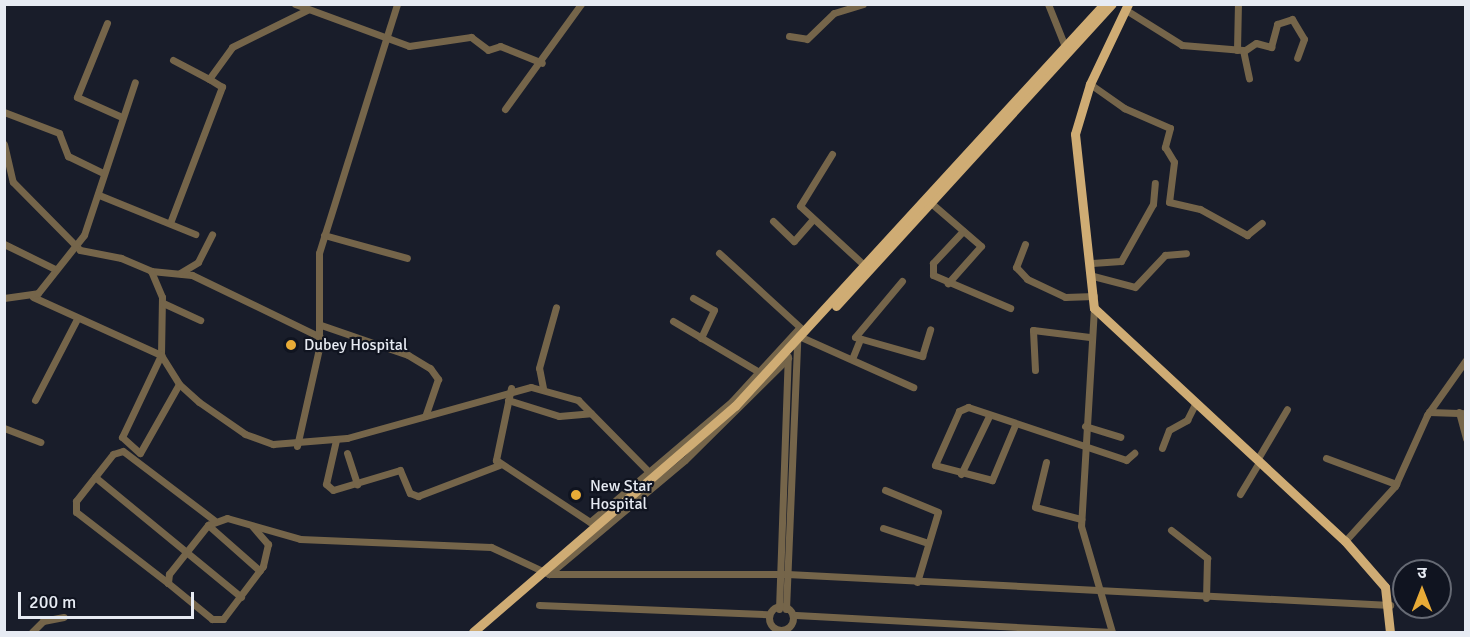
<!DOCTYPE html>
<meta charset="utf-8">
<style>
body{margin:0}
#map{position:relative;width:1470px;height:637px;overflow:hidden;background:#191d2a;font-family:Signika,"Noto Sans Devanagari",sans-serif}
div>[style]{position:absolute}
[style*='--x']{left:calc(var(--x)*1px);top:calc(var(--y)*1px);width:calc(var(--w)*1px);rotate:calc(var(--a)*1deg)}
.minor>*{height:7px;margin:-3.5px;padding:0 3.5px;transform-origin:3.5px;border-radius:3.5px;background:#75654a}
.minor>.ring{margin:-3.5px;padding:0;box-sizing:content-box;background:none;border:7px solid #75654a;border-radius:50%}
.major>*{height:9px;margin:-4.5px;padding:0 4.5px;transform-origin:4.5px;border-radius:4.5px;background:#cfac74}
.major-bridge>*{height:9px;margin:-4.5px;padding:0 4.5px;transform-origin:4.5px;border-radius:4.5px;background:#cfac74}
.dots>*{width:16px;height:16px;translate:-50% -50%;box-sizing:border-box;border:3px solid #101420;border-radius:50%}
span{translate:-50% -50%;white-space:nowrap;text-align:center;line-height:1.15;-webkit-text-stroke:4.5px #101420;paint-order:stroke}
.poi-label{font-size:16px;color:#e7ebf3}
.left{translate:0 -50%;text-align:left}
.frame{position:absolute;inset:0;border:6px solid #e7ebf3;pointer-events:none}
.north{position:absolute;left:1392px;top:559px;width:60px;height:60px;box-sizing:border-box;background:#101420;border:2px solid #666a74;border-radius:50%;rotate:0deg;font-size:16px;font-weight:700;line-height:24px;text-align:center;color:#e7ebf3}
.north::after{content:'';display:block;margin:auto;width:21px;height:27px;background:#e8ab37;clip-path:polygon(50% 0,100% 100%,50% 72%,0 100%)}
.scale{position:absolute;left:18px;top:592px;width:176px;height:27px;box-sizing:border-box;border:3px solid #e7ebf3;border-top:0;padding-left:8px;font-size:18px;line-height:21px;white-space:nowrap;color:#e7ebf3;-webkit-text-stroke:4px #101420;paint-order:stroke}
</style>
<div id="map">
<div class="minor">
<div style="--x:295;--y:4;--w:121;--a:20.2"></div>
<div style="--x:409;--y:46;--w:63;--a:-8.3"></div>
<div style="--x:471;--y:37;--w:21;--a:37"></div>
<div style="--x:488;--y:50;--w:13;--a:-18"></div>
<div style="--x:500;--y:46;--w:45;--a:22"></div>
<div style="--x:1048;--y:4;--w:48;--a:68.2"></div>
<div style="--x:1126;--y:10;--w:66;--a:32"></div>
<div style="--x:1182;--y:45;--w:61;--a:4.7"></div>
<div style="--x:1243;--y:50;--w:29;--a:78"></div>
<div style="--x:107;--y:23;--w:80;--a:112.1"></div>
<div style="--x:77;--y:97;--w:49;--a:24"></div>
<div style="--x:789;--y:36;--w:18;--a:9"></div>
<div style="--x:807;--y:39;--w:37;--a:-44"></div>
<div style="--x:834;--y:13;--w:30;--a:-17"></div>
<div style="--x:1237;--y:50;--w:46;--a:-88.8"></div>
<div style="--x:1244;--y:51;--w:14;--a:-34"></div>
<div style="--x:1256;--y:43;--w:16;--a:15"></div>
<div style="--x:1271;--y:47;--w:24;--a:-75"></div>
<div style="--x:1277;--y:24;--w:16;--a:-18"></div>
<div style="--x:1292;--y:19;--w:23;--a:59"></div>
<div style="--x:1304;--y:39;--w:20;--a:110"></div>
<div style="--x:173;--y:60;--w:41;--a:27.8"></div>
<div style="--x:209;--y:79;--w:39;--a:-54"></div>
<div style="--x:232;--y:47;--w:84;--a:-26.3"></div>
<div style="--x:1090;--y:84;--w:42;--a:35.2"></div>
<div style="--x:1124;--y:108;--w:50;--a:23.5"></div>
<div style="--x:1170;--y:128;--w:20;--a:105"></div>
<div style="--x:1165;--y:147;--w:17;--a:59"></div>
<div style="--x:1174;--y:162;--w:40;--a:97.1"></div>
<div style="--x:1169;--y:202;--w:32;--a:13"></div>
<div style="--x:1200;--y:209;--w:54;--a:29"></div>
<div style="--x:1247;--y:235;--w:19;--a:-39"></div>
<div style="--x:505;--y:109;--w:130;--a:-54.1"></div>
<div style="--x:4;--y:112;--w:59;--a:20.9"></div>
<div style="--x:59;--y:133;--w:25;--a:69"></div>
<div style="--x:68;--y:156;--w:37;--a:26"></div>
<div style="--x:4;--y:144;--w:39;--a:77"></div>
<div style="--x:13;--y:182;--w:95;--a:45.4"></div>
<div style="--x:80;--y:250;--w:42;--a:11"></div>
<div style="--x:121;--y:258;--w:33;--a:23"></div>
<div style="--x:151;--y:271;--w:41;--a:5.6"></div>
<div style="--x:192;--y:275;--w:142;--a:25.8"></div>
<div style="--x:832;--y:154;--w:61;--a:121.6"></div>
<div style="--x:800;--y:206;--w:87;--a:42.7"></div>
<div style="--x:99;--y:195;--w:104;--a:22.1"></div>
<div style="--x:931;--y:203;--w:66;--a:40.7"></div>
<div style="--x:981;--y:246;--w:50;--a:131.7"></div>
<div style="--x:773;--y:221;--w:29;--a:44"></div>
<div style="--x:794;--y:241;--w:29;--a:-49"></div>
<div style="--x:170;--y:223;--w:146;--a:-69.1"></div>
<div style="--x:222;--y:87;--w:15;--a:-148"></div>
<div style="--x:963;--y:231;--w:44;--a:133.2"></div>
<div style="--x:933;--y:263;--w:12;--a:90"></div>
<div style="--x:933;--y:275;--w:84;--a:23.2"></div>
<div style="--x:324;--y:235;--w:86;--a:15.5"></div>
<div style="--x:4;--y:244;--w:57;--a:26.1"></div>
<div style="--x:1025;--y:244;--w:25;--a:111"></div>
<div style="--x:1016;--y:267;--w:16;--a:47"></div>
<div style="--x:1027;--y:279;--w:42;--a:25.3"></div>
<div style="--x:1065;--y:297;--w:29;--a:-2"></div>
<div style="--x:719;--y:253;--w:114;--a:42.5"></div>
<div style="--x:1092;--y:263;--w:29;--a:-4"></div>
<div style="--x:1121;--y:261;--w:65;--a:-60.7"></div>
<div style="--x:1153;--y:204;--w:21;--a:-85"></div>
<div style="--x:151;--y:271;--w:28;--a:67"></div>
<div style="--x:162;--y:297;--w:58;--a:91"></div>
<div style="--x:161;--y:355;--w:91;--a:115.4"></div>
<div style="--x:122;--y:437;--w:24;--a:42"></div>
<div style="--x:140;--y:453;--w:79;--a:-60.5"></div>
<div style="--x:180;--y:273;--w:21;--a:-31"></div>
<div style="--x:198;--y:262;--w:31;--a:-63"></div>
<div style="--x:1093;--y:276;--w:43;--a:14.7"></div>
<div style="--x:1135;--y:287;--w:44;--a:-46.8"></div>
<div style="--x:1165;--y:255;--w:21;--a:-5"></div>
<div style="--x:902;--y:281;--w:73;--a:130"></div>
<div style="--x:855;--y:337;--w:70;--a:15.8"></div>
<div style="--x:922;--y:356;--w:28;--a:-73"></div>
<div style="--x:33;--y:297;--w:141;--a:24.4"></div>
<div style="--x:161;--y:355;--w:34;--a:58"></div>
<div style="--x:179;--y:384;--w:27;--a:42"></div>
<div style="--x:199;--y:402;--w:56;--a:34.8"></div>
<div style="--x:245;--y:434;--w:30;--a:20"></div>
<div style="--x:273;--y:444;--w:74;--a:-4.6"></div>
<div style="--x:347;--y:438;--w:191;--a:-15.5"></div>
<div style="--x:531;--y:387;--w:49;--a:15.5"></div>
<div style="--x:578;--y:400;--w:101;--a:45.4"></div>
<div style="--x:4;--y:298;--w:34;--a:-8"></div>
<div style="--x:38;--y:293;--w:74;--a:-51.6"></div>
<div style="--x:84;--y:235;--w:161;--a:-71.6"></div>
<div style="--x:693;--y:298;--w:24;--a:30"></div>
<div style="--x:714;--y:310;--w:31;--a:115"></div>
<div style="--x:163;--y:303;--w:41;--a:24.7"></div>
<div style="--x:1094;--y:308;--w:218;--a:93.4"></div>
<div style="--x:1081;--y:526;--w:110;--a:73.7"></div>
<div style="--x:673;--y:321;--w:100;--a:30.7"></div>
<div style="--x:321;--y:325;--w:92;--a:19"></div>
<div style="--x:408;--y:355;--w:26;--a:31"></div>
<div style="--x:430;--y:368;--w:14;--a:54"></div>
<div style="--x:438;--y:379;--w:39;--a:109"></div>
<div style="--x:801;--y:337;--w:123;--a:24.1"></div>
<div style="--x:852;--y:359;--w:22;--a:-68"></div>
<div style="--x:1035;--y:370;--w:40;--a:-92.9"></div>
<div style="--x:1033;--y:330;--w:57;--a:7"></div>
<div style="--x:511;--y:388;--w:74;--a:101.8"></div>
<div style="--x:496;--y:460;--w:113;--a:33.4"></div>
<div style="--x:590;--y:522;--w:187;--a:-40.4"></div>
<div style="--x:732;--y:401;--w:100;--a:-47.4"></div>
<div style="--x:543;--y:388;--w:20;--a:-101"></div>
<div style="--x:539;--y:368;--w:63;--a:-74.4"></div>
<div style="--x:35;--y:400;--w:91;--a:-62.6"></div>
<div style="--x:508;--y:400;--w:53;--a:17.4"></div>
<div style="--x:559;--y:416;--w:32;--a:-5"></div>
<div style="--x:1429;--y:412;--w:37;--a:2"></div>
<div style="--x:1459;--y:412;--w:28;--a:75"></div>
<div style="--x:1015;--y:425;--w:60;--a:112.7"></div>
<div style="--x:992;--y:480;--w:59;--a:-165.3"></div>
<div style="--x:935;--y:465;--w:59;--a:-66"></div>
<div style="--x:959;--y:411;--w:10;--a:-24"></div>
<div style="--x:968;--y:407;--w:167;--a:18.5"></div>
<div style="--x:1126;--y:460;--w:11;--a:-41"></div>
<div style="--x:1085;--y:426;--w:37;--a:17"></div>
<div style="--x:4;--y:428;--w:39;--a:21"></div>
<div style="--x:336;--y:440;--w:45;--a:102.8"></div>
<div style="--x:326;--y:484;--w:9;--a:41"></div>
<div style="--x:333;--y:490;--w:70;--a:-16.6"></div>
<div style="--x:400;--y:470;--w:25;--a:67"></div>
<div style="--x:410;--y:493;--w:9;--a:21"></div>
<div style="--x:418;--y:496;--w:87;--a:-20.9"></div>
<div style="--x:297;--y:446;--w:100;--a:-77.3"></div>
<div style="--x:319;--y:348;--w:95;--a:-90"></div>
<div style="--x:319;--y:253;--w:261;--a:-72.6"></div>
<div style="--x:1162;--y:448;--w:19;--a:-69"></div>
<div style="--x:1169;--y:430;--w:21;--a:-29"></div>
<div style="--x:1187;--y:420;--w:18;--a:-63"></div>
<div style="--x:347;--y:453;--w:33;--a:72"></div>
<div style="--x:1326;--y:458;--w:75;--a:20.4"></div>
<div style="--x:1257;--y:460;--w:59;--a:-59.5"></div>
<div style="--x:1046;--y:462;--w:46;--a:103.7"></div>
<div style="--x:1035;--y:507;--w:48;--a:14.6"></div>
<div style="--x:961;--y:474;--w:64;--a:-64.2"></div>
<div style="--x:95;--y:477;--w:189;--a:39.4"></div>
<div style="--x:885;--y:490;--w:57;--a:22.5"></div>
<div style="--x:938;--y:512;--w:73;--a:106.7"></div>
<div style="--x:1240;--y:494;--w:37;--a:-59"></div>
<div style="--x:208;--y:525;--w:69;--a:41.5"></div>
<div style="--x:253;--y:527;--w:23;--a:49"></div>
<div style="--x:268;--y:544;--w:23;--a:103"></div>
<div style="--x:263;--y:566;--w:66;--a:127"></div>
<div style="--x:223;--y:619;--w:11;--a:180"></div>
<div style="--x:212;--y:619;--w:57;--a:-140.7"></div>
<div style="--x:168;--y:583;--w:9;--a:-84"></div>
<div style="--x:169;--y:574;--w:63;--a:-51.5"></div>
<div style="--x:208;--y:525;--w:20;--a:-20"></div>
<div style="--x:227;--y:518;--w:76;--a:16"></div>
<div style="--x:300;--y:539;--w:191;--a:2.4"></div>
<div style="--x:491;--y:547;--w:64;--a:25"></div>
<div style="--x:549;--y:574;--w:238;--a:0"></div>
<div style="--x:787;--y:574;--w:604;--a:2.94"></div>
<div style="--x:883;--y:528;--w:47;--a:18.4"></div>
<div style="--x:1171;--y:530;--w:46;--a:37.9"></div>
<div style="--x:1207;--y:558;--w:40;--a:91.4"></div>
<div style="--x:1345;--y:541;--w:74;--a:-47.7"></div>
<div style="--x:1395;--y:486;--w:78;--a:-65.7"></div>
<div style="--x:1427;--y:415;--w:67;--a:-54.7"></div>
<div style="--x:549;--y:574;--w:177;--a:-40"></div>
<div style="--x:685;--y:460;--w:145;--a:-44.7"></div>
<div style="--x:168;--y:583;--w:116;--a:-142.3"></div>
<div style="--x:76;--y:512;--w:11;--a:-90"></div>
<div style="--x:76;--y:501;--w:60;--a:-51.8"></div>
<div style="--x:113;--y:454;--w:10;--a:-17"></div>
<div style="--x:123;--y:451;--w:114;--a:37.2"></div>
<div style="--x:539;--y:605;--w:228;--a:2.3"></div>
<div class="ring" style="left:769px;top:606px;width:17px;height:17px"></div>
<div style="--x:779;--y:609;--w:253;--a:-88"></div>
<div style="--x:786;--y:609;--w:268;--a:-87.6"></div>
<div style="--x:796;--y:615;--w:316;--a:3.1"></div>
<div style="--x:32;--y:632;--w:16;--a:-45"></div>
<div style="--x:43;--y:621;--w:21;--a:-11"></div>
</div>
<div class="major">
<div style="--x:1128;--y:4;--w:89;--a:115.4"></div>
<div style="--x:1090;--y:84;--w:52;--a:106.7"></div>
<div style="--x:1075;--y:134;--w:175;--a:83.8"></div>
<div style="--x:1094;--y:308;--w:342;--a:42.9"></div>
<div style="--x:1345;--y:541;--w:61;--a:49"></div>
<div style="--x:1385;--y:587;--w:45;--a:83.7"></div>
<div style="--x:836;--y:306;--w:409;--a:-47.6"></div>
<div style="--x:735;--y:406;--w:546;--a:-47.45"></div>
</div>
<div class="major-bridge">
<div style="--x:473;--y:632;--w:346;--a:-40.8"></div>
</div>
<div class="dots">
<div style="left:291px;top:345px;background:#e8ab37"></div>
<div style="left:576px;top:495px;background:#e8ab37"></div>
</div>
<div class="poi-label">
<span class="left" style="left:304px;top:345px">Dubey Hospital</span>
<span class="left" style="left:590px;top:495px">New Star<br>Hospital</span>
</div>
<div class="frame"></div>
<div class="north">उ</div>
<div class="scale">200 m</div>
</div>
